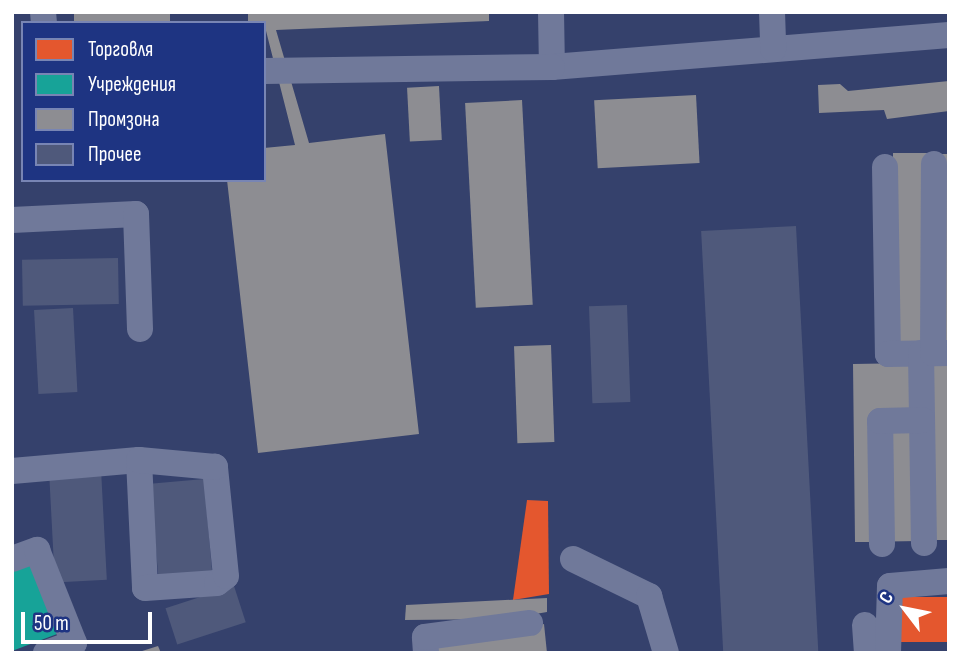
<!DOCTYPE html>
<meta charset="utf-8">
<style>
body{margin:0}
#map{position:relative;width:961px;height:665px;overflow:hidden;background:#35416c;font-family:"Sofia Sans Condensed",sans-serif}
div>[style]{position:absolute}
[style*='--x']{left:calc(var(--x)*1px);top:calc(var(--y)*1px);width:calc(var(--w)*1px);rotate:calc(var(--a)*1deg)}
.shops>*{inset:0;background:#e4572e;transform-origin:0 0}
.public>*{inset:0;background:#17a398}
.industry>*{inset:0;background:#8d8d92;transform-origin:0 0}
.building>*{inset:0;background:#4f597b;transform-origin:0 0}
.minor>*{height:26px;margin:-13px;padding:0 13px;transform-origin:13px;border-radius:13px;background:#70799a}
span{translate:-50% -50%;white-space:nowrap;text-align:center;line-height:1.15;-webkit-text-stroke:7px #1e3482;paint-order:stroke}
.frame{position:absolute;inset:0;border:14px solid #fff;pointer-events:none}
.legend{position:absolute;left:21px;top:21px;width:245px;height:161px;box-sizing:border-box;background:#1e3482;border:2px solid #7885b4;margin:0;padding:9px 12px;list-style:none;font-size:21px;color:#fff}
.legend li{display:flex;align-items:center;gap:14px;height:35px}
.legend b{width:35px;border:2px solid #7885b4}
.north{position:absolute;left:870px;top:574px;width:70px;height:70px;-webkit-text-stroke:5px #1e3482;paint-order:stroke;rotate:302deg;font-size:19px;font-weight:700;line-height:28px;text-align:center;color:#fff}
.north::after{content:'';display:block;margin:auto;width:24px;height:32px;background:#fff;clip-path:polygon(50% 0,100% 100%,50% 72%,0 100%)}
.scale{position:absolute;left:21px;top:612px;width:131px;height:32px;box-sizing:border-box;border:4px solid #fff;border-top:0;padding-left:9px;font-size:21px;line-height:24px;white-space:nowrap;color:#fff;-webkit-text-stroke:5px #1e3482;paint-order:stroke}
</style>
<div id="map">
<div class="shops">
<div style="clip-path:polygon(527px 500px,548px 501px,549px 594px,513px 600px)"></div>
<div style="left:949px;top:597px;width:45px;height:48px;rotate:90deg"></div>
</div>
<div class="public">
<div style="clip-path:polygon(30px 563px,57px 634px,12px 651px,12px 570px)"></div>
</div>
<div class="industry">
<div style="left:74px;top:12px;width:96px;height:11px"></div>
<div style="clip-path:polygon(248px 12px,489px 12px,489px 21px,276px 30px,309px 143px,385px 134px,419px 434px,258px 453px,227px 180px,264px 180px,264px 148px,295px 145px,264px 23px,248px 23px)"></div>
<div style="clip-path:polygon(949px 81px,949px 111px,887px 119px,884px 110px,819px 113px,818px 85px,840px 84px,848px 91px)"></div>
<div style="left:439px;top:86px;width:54px;height:32px;rotate:87deg"></div>
<div style="left:696px;top:95px;width:68px;height:102px;rotate:87deg"></div>
<div style="left:522px;top:100px;width:205px;height:57px;rotate:87deg"></div>
<div style="left:893px;top:153px;width:36px;height:193px"></div>
<div style="clip-path:polygon(939px 154px,949px 154px,949px 344px,943px 344px)"></div>
<div style="left:551px;top:345px;width:97px;height:37px;rotate:88deg"></div>
<div style="clip-path:polygon(932px 361px,949px 361px,949px 540px,935px 540px)"></div>
<div style="clip-path:polygon(912px 363px,913px 413px,874px 414px,875px 542px,855px 542px,853px 364px)"></div>
<div style="left:917px;top:427px;width:114px;height:31px;rotate:89deg"></div>
<div style="clip-path:polygon(547px 598px,547px 612px,507px 619px,405px 620px,406px 605px)"></div>
<div style="clip-path:polygon(544px 624px,547px 653px,433px 653px,432px 648px)"></div>
<div style="clip-path:polygon(158px 646px,161px 653px,139px 653px,139px 652px)"></div>
</div>
<div class="building">
<div style="left:796px;top:226px;width:428px;height:95px;rotate:87deg"></div>
<div style="left:118px;top:258px;width:46px;height:96px;rotate:89deg"></div>
<div style="left:627px;top:305px;width:97px;height:38px;rotate:88deg"></div>
<div style="left:73px;top:308px;width:84px;height:39px;rotate:87deg"></div>
<div style="left:101px;top:469px;width:111px;height:52px;rotate:87deg"></div>
<div style="left:204px;top:479px;width:97px;height:54px;rotate:85deg"></div>
<div style="left:234px;top:586px;width:38px;height:72px;rotate:72deg"></div>
</div>
<div class="minor">
<div style="--x:43;--y:12;--w:11;--a:85"></div>
<div style="--x:551;--y:12;--w:55;--a:89"></div>
<div style="--x:552;--y:67;--w:398;--a:-4.6"></div>
<div style="--x:772;--y:12;--w:37;--a:88"></div>
<div style="--x:264;--y:71;--w:288;--a:-0.8"></div>
<div style="--x:885;--y:167;--w:187;--a:89.1"></div>
<div style="--x:888;--y:354;--w:61;--a:-0.9"></div>
<div style="--x:12;--y:220;--w:124;--a:-2.8"></div>
<div style="--x:136;--y:214;--w:115;--a:88"></div>
<div style="--x:921;--y:353;--w:190;--a:89.1"></div>
<div style="--x:933;--y:353;--w:189;--a:-89.7"></div>
<div style="--x:12;--y:471;--w:127;--a:-5"></div>
<div style="--x:139;--y:460;--w:128;--a:87.3"></div>
<div style="--x:145;--y:588;--w:72;--a:-4"></div>
<div style="--x:217;--y:583;--w:11;--a:-38"></div>
<div style="--x:226;--y:576;--w:110;--a:-95.8"></div>
<div style="--x:215;--y:467;--w:76;--a:-174.7"></div>
<div style="--x:882;--y:544;--w:123;--a:-90.9"></div>
<div style="--x:880;--y:421;--w:42;--a:-1.4"></div>
<div style="--x:12;--y:559;--w:27;--a:-20"></div>
<div style="--x:37;--y:550;--w:100;--a:68.3"></div>
<div style="--x:74;--y:643;--w:30;--a:160"></div>
<div style="--x:573;--y:559;--w:85;--a:26"></div>
<div style="--x:649;--y:596;--w:59;--a:73.4"></div>
<div style="--x:865;--y:625;--w:28;--a:86"></div>
<div style="--x:426;--y:653;--w:16;--a:-94"></div>
<div style="--x:425;--y:637;--w:106;--a:-7.6"></div>
<div style="--x:888;--y:653;--w:67;--a:-88.3"></div>
<div style="--x:890;--y:586;--w:59;--a:-4.8"></div>
</div>
<div class="frame"></div>
<ul class="legend">
<li><b style="height:19px;background:#e4572e"></b>Торговля</li>
<li><b style="height:19px;background:#17a398"></b>Учреждения</li>
<li><b style="height:19px;background:#8d8d92"></b>Промзона</li>
<li><b style="height:19px;background:#4f597b"></b>Прочее</li>
</ul>
<div class="north">С</div>
<div class="scale">50 m</div>
</div>
